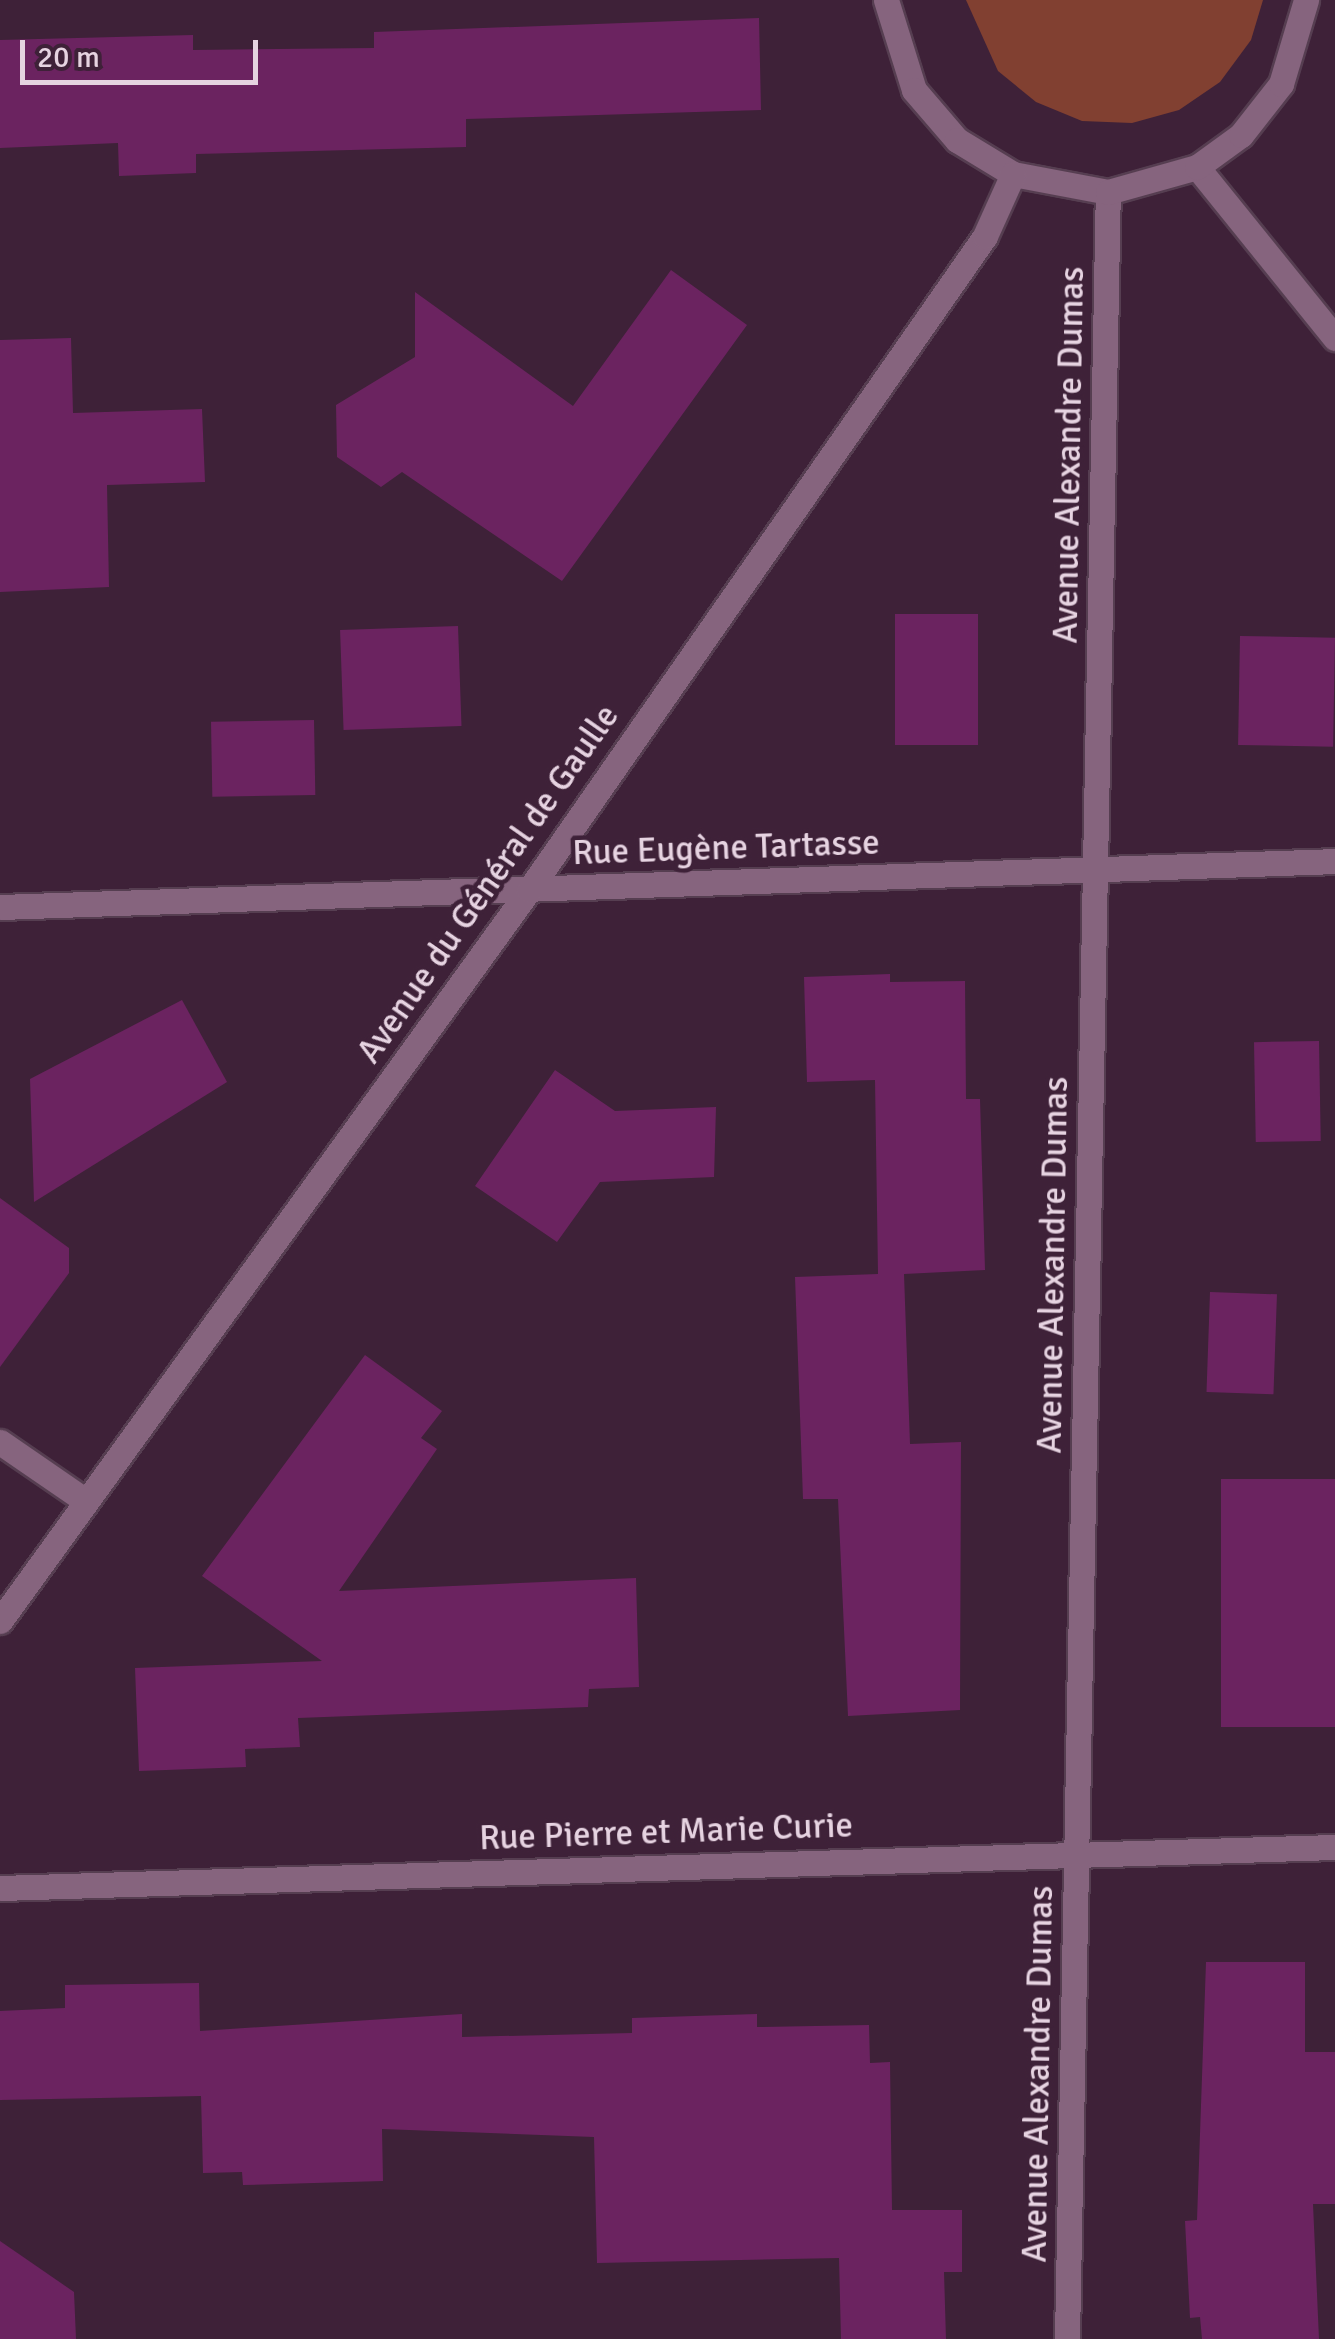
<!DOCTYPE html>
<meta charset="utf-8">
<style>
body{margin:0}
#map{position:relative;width:1335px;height:2339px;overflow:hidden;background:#3e2138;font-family:Signika,sans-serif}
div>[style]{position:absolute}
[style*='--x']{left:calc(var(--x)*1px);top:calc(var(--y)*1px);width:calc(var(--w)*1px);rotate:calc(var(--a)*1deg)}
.green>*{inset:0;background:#814031}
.building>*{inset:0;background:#6b2360;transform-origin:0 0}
.roads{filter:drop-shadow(2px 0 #563e51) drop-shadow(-2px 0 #563e51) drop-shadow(0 2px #563e51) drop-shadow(0 -2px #563e51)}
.lane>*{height:25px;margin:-12.5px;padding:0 12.5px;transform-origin:12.5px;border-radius:12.5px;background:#86647e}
.street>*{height:25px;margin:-12.5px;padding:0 12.5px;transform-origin:12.5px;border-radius:12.5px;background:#86647e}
.secondary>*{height:25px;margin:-12.5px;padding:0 12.5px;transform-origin:12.5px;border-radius:12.5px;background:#86647e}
span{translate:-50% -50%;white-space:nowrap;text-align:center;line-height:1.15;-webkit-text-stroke:9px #3e2138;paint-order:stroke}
.street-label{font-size:35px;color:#e6d3e1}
.scale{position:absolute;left:20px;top:40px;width:238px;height:45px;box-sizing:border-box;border:5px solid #e6d3e1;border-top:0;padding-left:12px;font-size:30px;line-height:35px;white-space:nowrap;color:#e6d3e1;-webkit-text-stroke:8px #3e2138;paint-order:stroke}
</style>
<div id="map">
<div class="green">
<div style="clip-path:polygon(966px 0,1263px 0,1251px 40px,1220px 82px,1179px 110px,1132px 123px,1082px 121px,1036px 102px,998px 71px)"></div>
</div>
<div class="building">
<div style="clip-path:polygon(759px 18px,761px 110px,466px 119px,466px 147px,196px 154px,196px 173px,119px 176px,118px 143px,0 148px,0 40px,193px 35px,193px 50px,374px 48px,374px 32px)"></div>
<div style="clip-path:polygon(671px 270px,747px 325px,562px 581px,402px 472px,381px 487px,337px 457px,336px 405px,415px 357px,415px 292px,573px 406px)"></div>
<div style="clip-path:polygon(71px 338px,73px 413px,202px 409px,205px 482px,107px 485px,109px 587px,0 592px,0 340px)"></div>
<div style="left:895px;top:614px;width:83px;height:131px"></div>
<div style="left:458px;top:626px;width:100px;height:118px;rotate:88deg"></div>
<div style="left:1240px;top:636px;width:95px;height:109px;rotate:1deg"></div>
<div style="left:314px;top:720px;width:75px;height:103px;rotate:89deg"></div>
<div style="clip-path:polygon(890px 974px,890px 982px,965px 981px,966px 1099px,980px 1099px,985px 1270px,904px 1274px,910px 1444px,961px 1442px,960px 1710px,848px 1716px,838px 1499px,803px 1499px,795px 1277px,878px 1274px,875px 1080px,807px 1082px,804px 977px)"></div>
<div style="clip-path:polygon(182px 1000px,227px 1082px,34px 1202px,30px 1079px)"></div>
<div style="left:1319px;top:1041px;width:100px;height:65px;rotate:89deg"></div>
<div style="clip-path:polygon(555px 1070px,615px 1111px,716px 1107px,714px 1177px,600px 1182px,557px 1242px,475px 1186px)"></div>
<div style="clip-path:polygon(0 1198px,69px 1248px,69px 1273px,0 1367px)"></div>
<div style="left:1210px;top:1292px;width:67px;height:100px;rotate:2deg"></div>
<div style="clip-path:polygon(365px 1355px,442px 1411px,421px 1438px,437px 1449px,339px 1591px,636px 1578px,639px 1687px,589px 1689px,588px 1707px,298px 1718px,300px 1747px,245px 1749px,246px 1767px,139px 1771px,135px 1668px,322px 1661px,202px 1576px)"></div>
<div style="left:1335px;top:1479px;width:248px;height:114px;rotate:90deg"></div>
<div style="clip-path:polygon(1206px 1962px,1305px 1962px,1305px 2052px,1335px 2052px,1335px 2204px,1313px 2204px,1319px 2339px,1202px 2339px,1200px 2317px,1190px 2318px,1185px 2221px,1197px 2220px)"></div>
<div style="clip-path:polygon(199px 1983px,200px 2031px,462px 2014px,462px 2037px,632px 2033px,632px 2018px,757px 2014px,757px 2027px,869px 2025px,870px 2063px,890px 2062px,892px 2210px,962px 2210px,962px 2272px,944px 2272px,946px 2339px,841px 2339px,839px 2258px,597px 2263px,594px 2137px,382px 2129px,383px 2181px,243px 2185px,242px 2172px,203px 2173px,201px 2096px,0 2100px,0 2011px,65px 2008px,65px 1985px)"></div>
<div style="clip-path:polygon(0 2241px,74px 2292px,76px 2339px,0 2339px)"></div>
</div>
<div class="roads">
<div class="lane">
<div style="--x:0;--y:1442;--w:104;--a:34.5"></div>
</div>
<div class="street">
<div style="--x:1197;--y:167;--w:220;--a:51.1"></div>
<div style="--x:0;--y:907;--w:1336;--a:-1.97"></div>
<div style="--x:0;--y:1888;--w:1336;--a:-1.76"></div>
<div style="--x:1067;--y:2339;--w:2147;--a:-88.91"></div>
</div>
<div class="secondary">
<div style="--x:886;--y:0;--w:94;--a:72.7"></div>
<div style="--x:914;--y:90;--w:66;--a:49.3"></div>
<div style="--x:957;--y:140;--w:66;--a:31.3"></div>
<div style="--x:1013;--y:174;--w:97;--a:10.7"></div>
<div style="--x:1108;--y:192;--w:92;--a:-15.7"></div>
<div style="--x:1197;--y:167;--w:54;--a:-36"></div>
<div style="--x:1241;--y:135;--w:65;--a:-51.9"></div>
<div style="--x:1281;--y:84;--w:88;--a:-73.4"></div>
<div style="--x:0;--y:1621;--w:902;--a:-54.11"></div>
<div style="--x:529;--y:890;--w:797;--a:-55.11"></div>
<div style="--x:985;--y:236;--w:68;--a:-65.7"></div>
</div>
</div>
<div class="street-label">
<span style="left:1069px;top:455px;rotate:-89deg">Avenue Alexandre Dumas</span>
<span style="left:726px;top:848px;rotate:-2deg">Rue Eugène Tartasse</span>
<span style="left:488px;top:884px;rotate:-55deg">Avenue du Général de Gaulle</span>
<span style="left:1053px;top:1265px;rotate:-89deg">Avenue Alexandre Dumas</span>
<span style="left:666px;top:1832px;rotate:-2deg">Rue Pierre et Marie Curie</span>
<span style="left:1038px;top:2074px;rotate:-89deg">Avenue Alexandre Dumas</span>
</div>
<div class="scale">20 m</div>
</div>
